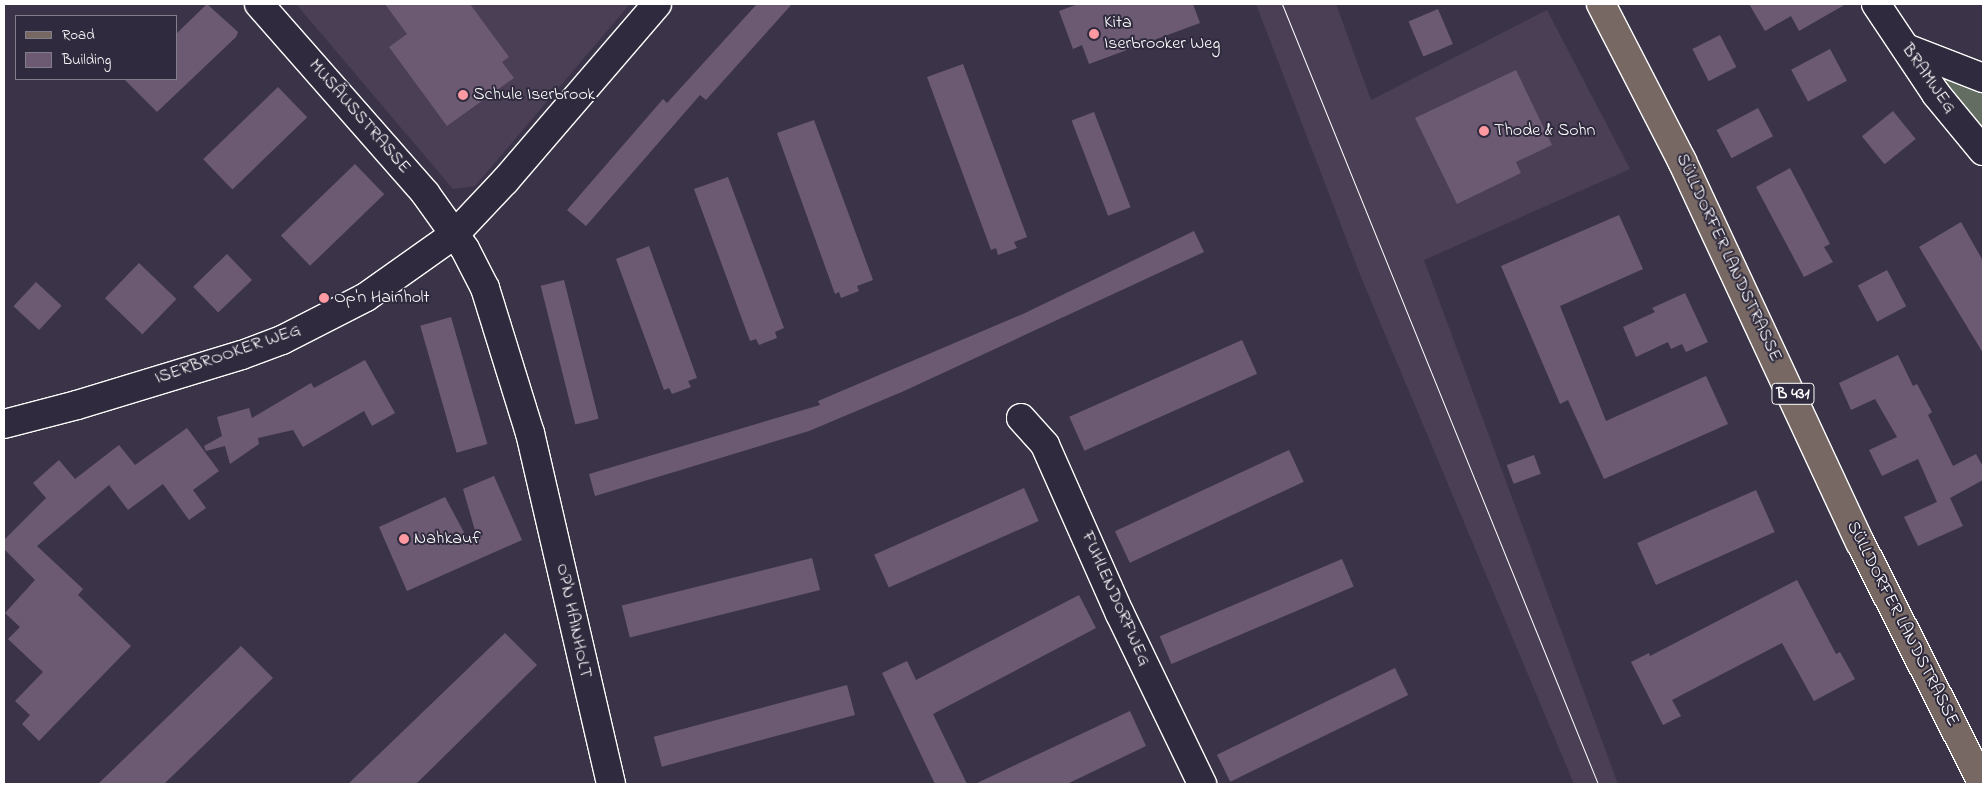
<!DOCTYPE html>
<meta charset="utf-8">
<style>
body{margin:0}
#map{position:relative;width:1987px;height:788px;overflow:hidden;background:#3b3448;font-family:"Indie Flower",sans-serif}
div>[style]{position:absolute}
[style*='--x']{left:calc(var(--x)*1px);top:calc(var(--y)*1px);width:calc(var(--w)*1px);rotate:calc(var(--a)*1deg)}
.built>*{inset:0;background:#4a3f55}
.green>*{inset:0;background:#646d61}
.building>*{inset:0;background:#6c5a73;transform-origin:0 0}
.roads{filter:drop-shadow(1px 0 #fff) drop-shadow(-1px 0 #fff) drop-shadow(0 1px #fff) drop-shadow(0 -1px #fff)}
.minor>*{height:28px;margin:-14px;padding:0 14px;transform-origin:14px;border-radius:14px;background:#2f2a3d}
.major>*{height:28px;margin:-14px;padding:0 14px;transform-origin:14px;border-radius:14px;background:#776864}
.tram>*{height:1px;margin:-0.5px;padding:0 0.5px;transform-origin:0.5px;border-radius:0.5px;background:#fff}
.dots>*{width:14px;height:14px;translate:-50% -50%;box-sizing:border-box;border:2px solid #2f2a3d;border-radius:50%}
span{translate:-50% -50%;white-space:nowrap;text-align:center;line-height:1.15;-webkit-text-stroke:4px #2f2a3d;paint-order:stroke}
.shield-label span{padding:1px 4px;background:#2f2a3d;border:1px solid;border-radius:4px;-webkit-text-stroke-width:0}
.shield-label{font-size:16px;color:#fff;font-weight:700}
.poi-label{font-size:18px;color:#fff}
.left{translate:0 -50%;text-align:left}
.street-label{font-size:18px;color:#fff}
.frame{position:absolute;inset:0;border:5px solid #fff;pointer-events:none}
.legend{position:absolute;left:15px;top:15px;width:162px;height:65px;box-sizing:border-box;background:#2f2a3d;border:1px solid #827f8b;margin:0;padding:6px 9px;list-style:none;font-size:15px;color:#fff}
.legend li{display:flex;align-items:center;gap:10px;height:25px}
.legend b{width:25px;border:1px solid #827f8b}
</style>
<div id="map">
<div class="built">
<div style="clip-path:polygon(296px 4px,630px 4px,475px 186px,453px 189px)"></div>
<div style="clip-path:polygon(1256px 4px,1336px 4px,1371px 100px,1547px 10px,1630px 169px,1424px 260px,1618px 784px,1574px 784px,1361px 277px)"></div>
</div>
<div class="green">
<div style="clip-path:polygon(1948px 78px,1983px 87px,1983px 138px,1942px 84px)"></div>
</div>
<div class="building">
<div style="clip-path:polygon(207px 4px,238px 32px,236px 37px,157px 112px,124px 79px,176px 79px,176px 34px)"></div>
<div style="clip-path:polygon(385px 4px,470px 4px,509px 57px,502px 62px,514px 78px,447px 126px,389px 47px,407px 34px)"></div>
<div style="clip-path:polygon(757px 4px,792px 4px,706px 100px,700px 95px,586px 226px,567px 210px,663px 99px,667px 103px)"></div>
<div style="clip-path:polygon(1078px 4px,1193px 4px,1200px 23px,1089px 64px,1082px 45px,1073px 49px,1059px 11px)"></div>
<div style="clip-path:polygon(1749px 4px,1846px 4px,1799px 31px,1791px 16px,1765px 31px)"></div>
<div style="left:1438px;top:9px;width:38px;height:32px;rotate:67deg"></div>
<div style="left:1720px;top:35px;width:36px;height:31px;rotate:63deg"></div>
<div style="left:1830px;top:49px;width:36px;height:44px;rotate:62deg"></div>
<div style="clip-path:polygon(963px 64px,1027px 237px,1014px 242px,1017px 248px,998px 255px,996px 248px,991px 250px,927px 77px)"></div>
<div style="clip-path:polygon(1516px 70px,1552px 145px,1516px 162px,1521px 173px,1457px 204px,1415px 118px)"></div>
<div style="left:278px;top:87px;width:42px;height:104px;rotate:46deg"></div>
<div style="left:1758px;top:108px;width:32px;height:47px;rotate:62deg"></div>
<div style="left:1893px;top:111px;width:36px;height:40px;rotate:51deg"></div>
<div style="left:1094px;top:112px;width:102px;height:24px;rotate:69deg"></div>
<div style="clip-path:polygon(814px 120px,873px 280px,857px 286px,859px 291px,841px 298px,839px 292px,835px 294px,777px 133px)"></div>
<div style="left:355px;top:164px;width:42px;height:103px;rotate:46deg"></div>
<div style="clip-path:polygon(1790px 168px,1830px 244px,1824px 247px,1833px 262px,1804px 277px,1756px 187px)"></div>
<div style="clip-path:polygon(728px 177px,784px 328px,775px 332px,777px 338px,759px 345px,756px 339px,750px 341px,694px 189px)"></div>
<div style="clip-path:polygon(1619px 215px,1643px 269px,1560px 306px,1606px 421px,1706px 376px,1728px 424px,1604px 479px,1568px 400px,1560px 404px,1501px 266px)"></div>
<div style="clip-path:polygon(1961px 222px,1983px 261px,1983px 353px,1919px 247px)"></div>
<div style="clip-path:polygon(1194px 231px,1204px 252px,904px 391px,809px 431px,595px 496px,589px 474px,820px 405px,818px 401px,1023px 314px)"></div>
<div style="clip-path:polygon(649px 246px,697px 378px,688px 381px,691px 387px,672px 394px,669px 388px,664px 390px,616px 259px)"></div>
<div style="left:227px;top:254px;width:36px;height:47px;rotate:46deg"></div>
<div style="left:139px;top:263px;width:52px;height:49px;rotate:44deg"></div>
<div style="left:1887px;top:270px;width:41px;height:33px;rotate:62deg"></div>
<div style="left:564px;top:280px;width:143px;height:24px;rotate:76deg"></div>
<div style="left:36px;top:282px;width:35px;height:33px;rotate:43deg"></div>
<div style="clip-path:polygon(1685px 293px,1708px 342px,1686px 352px,1682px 344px,1671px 349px,1668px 342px,1636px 357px,1623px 327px,1655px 312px,1652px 308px)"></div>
<div style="left:451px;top:317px;width:132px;height:32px;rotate:74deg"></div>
<div style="left:1242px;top:340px;width:37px;height:189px;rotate:66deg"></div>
<div style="clip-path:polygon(1898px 355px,1913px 386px,1917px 384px,1932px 412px,1928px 415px,1953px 466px,1976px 454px,1983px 467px,1983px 480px,1950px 498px,1963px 526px,1918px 546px,1904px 517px,1937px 502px,1918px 459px,1882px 476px,1869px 450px,1897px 437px,1875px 399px,1851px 410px,1839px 383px)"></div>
<div style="clip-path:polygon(365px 360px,395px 413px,372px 426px,364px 411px,303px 447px,293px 430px,258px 438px,259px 444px,230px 464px,225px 446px,206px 451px,204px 446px,222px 436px,217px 417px,249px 408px,252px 418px,311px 383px,314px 388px)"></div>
<div style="clip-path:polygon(187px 428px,219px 471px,193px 490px,206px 508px,189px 520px,163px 484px,128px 510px,109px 485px,37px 546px,83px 589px,78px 595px,131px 646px,39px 741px,22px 724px,30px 715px,15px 701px,43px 672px,8px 639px,20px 627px,5px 613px,35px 580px,4px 549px,4px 540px,46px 498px,33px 483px,59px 460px,75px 479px,119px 445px,135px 465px)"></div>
<div style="left:1289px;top:450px;width:35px;height:192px;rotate:65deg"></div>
<div style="left:1534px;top:455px;width:20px;height:29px;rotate:70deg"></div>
<div style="clip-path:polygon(494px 476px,522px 540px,407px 591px,379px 527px,445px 497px,467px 538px,476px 534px,463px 489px)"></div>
<div style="left:1024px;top:488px;width:36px;height:164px;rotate:66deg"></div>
<div style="left:1756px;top:490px;width:46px;height:130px;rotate:66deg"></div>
<div style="left:812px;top:558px;width:33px;height:196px;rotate:76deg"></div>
<div style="left:1342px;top:559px;width:30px;height:198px;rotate:67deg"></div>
<div style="clip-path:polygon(1797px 580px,1836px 654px,1840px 652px,1855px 679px,1814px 701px,1782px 643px,1672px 700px,1681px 716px,1663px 725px,1631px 662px,1649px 653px,1650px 656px)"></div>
<div style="clip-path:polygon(1079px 595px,1096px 628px,933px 714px,967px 784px,935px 784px,882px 673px,907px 661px,916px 680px)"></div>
<div style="clip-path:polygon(505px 633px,537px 665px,416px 784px,348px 784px)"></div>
<div style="clip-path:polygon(241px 646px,273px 678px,229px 721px,164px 784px,98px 784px)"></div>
<div style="left:1395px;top:668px;width:30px;height:198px;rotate:64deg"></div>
<div style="left:847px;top:685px;width:31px;height:200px;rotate:75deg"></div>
<div style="clip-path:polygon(1130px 711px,1146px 746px,1067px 784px,975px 784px)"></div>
</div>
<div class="roads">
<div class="minor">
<div style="--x:259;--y:4;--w:252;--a:48.7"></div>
<div style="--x:425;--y:193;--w:69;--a:54.5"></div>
<div style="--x:465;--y:249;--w:44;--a:62.9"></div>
<div style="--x:485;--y:288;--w:152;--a:72.8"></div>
<div style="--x:530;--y:433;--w:360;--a:77"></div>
<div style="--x:1876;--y:4;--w:108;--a:56.3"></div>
<div style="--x:1936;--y:94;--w:74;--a:50.5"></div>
<div style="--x:1906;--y:48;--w:83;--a:21.3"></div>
<div style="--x:1021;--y:418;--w:36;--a:48"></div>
<div style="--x:1045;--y:445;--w:185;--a:66.1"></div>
<div style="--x:1120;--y:614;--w:189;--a:64.2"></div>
<div style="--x:4;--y:424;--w:75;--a:-14.6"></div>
<div style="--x:77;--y:405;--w:172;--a:-16.9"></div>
<div style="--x:242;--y:355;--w:43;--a:-20.6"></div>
<div style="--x:282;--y:340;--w:94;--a:-27.1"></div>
<div style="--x:366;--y:297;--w:109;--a:-35.3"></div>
<div style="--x:455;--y:234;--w:73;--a:-46.7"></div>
<div style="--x:505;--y:181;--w:233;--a:-49.3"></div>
</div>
<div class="major">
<div style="--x:1601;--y:4;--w:177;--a:62.7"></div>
<div style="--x:1682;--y:161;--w:421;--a:65"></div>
<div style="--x:1860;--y:542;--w:271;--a:63.1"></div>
</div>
</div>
<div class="tram">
<div style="--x:1282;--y:4;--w:842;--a:67.95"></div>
</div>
<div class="dots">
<div style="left:1094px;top:34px;background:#ff9aa2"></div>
<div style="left:463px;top:95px;background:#ff9aa2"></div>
<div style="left:1484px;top:131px;background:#ff9aa2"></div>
<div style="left:324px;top:298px;background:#ff9aa2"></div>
<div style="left:404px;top:539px;background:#ff9aa2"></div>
</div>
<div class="shield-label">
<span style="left:1793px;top:394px">B 431</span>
</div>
<div class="poi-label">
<span class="left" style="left:1104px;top:34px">Kita<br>Iserbrooker Weg</span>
<span class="left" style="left:473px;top:95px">Schule Iserbrook</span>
<span class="left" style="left:1494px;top:131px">Thode &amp; Sohn</span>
<span class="left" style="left:334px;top:298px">Op'n Hainholt</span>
<span class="left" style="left:414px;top:539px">Nahkauf</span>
</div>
<div class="street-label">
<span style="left:1928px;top:79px;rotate:55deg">BRAMWEG</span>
<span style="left:359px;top:117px;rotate:49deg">MUSÄUSSTRASSE</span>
<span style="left:1728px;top:258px;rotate:65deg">SÜLLDORFER LANDSTRASSE</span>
<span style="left:228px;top:355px;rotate:-19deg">ISERBROOKER WEG</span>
<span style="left:1115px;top:599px;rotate:66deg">FUHLENDORFWEG</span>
<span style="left:573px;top:621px;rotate:78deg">OP'N HAINHOLT</span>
<span style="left:1902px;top:624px;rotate:63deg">SÜLLDORFER LANDSTRASSE</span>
</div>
<div class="frame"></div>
<ul class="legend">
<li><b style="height:6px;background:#776864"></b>Road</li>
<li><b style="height:14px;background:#6c5a73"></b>Building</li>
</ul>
</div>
